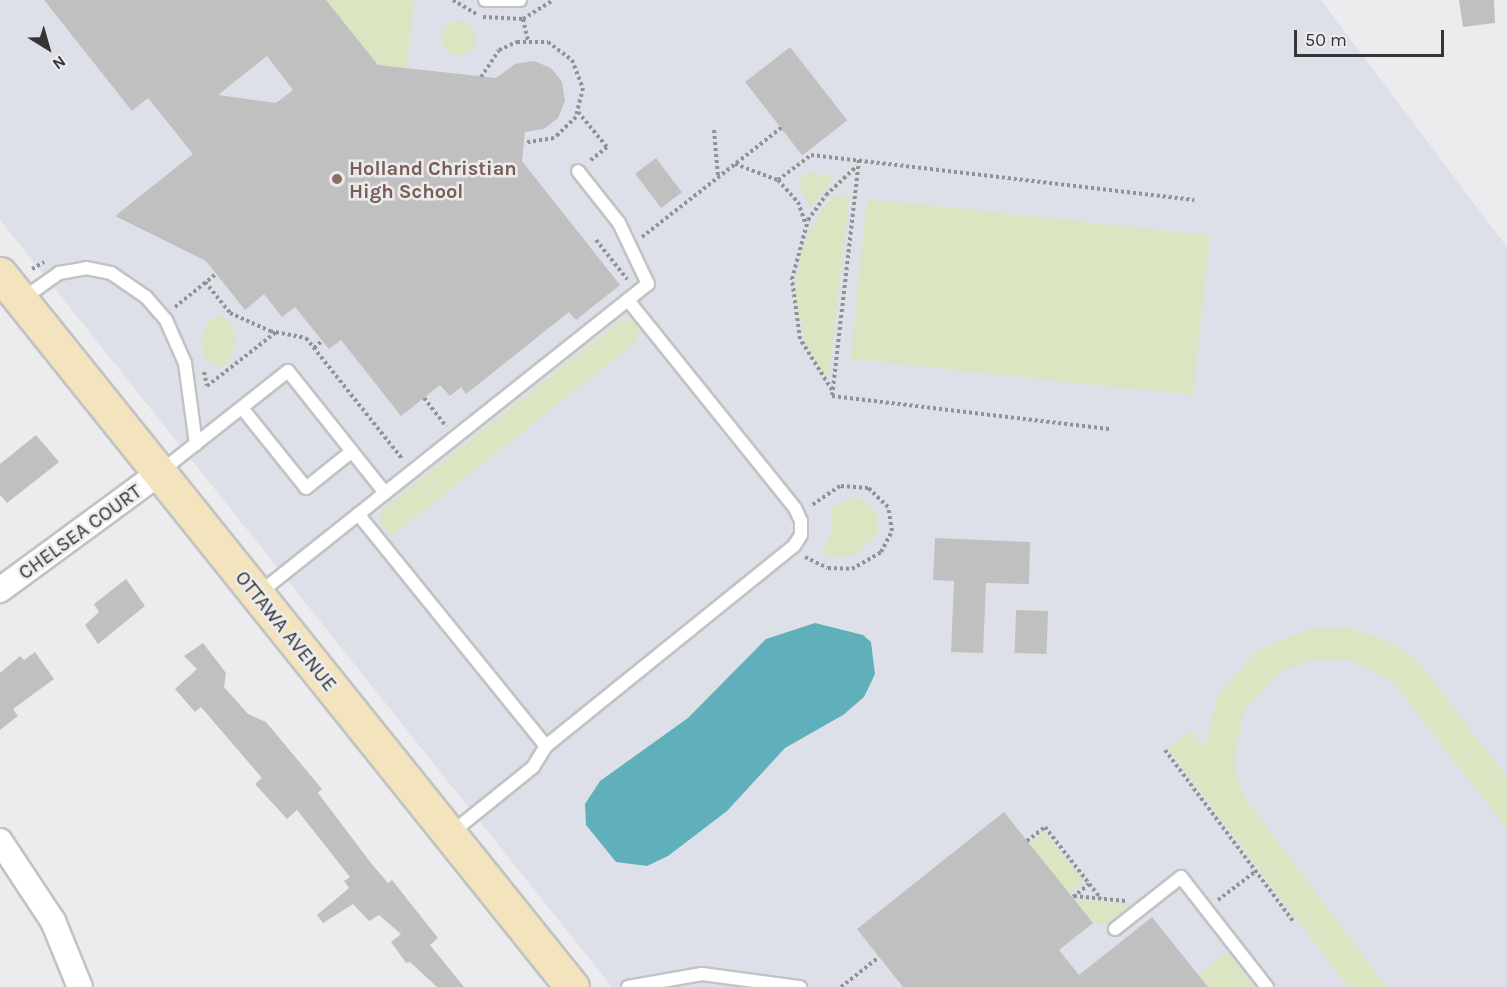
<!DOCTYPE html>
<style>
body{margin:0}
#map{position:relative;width:1507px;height:987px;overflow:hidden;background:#ececee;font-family:Karla,sans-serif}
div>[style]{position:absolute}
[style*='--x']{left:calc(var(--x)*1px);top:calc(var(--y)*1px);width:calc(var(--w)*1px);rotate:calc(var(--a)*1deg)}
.built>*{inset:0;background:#dde0e8}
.green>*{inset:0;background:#dae5c1;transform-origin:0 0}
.round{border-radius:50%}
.water>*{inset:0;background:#60b0bb}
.building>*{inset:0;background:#c0c0c1;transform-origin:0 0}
.path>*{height:4px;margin-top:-2px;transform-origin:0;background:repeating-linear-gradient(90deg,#929293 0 3px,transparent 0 6px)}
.roads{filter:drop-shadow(2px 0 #c2c3c4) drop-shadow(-2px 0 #c2c3c4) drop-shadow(0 2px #c2c3c4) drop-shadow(0 -2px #c2c3c4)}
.lane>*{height:12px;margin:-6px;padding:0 6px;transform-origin:6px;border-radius:6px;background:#fff}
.street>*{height:24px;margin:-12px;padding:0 12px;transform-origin:12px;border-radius:12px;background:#fff}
.secondary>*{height:33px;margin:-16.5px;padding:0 16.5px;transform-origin:16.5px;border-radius:16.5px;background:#f4e4be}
.dots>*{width:16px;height:16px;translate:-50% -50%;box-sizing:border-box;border:3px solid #ececee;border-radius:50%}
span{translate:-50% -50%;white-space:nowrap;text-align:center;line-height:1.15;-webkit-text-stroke:5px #ececee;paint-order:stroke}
.education-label{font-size:20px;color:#785e54;font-weight:700}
.left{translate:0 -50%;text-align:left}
.street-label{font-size:20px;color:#353536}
.north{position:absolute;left:18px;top:18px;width:60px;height:60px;-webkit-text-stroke:4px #ececee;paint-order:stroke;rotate:143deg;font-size:16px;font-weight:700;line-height:24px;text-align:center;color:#353536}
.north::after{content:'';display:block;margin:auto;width:21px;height:27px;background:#353536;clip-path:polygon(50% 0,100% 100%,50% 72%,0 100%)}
.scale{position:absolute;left:1294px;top:30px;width:150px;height:27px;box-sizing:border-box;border:3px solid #353536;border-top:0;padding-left:8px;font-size:18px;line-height:21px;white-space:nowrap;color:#353536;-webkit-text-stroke:4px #ececee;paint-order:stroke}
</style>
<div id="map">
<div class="built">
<div style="clip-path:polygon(0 0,1321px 0,1507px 247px,1507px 987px,612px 987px,0 220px)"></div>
</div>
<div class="green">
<div style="clip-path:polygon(326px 0,414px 0,407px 68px,391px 81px)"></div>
<div class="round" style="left:442px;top:21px;width:34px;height:34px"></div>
<div style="clip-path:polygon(807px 171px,835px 178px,811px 207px,797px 184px)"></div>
<div style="clip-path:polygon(831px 195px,849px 198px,829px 376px,817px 366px,805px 342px,795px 293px,802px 246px)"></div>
<div style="left:867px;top:199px;width:345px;height:161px;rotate:6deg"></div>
<div style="clip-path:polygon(223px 316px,232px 325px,236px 342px,229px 362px,218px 367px,205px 358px,201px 341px,208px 320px)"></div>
<div style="clip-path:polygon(630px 320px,639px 328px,636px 342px,394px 534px,388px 533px,379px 521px,381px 511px,620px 321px)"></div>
<div style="clip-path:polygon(852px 498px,865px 501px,877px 513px,877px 535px,854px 556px,831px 557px,821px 551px,833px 530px,831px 507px)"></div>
<div style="clip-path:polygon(1348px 628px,1386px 640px,1419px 662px,1507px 777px,1507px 829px,1394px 683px,1348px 659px,1312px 659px,1280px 672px,1244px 710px,1234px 762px,1243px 795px,1387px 987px,1348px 987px,1168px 748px,1191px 731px,1204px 748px,1217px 698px,1255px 652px,1309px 629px)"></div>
<div style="left:1044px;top:831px;width:65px;height:19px;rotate:52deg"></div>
<div style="clip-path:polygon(1075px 900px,1130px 904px,1107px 923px,1093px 923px)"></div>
<div style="clip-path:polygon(1227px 952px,1254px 987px,1208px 987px,1198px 975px)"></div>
</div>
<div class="water">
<div style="clip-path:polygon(815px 623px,863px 635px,871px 642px,875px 674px,864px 697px,843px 715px,785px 748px,727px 811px,668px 856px,647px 866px,616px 862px,586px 825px,585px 804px,600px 781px,688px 718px,766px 639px)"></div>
</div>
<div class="building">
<div style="clip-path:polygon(evenodd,44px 0,326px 0,378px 65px,496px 78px,515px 64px,534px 61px,551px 68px,562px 82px,565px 101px,558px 118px,544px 129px,525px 132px,522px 161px,620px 285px,576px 320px,569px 312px,466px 394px,461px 387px,450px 396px,440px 385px,401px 416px,341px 340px,329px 349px,295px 307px,282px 317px,264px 294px,245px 310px,206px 261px,115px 216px,193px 154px,148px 98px,132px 111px,44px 0,267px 56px,293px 90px,276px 103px,218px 95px,267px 56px)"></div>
<div style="clip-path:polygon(1459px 0,1494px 0,1495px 23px,1463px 27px)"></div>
<div style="left:790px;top:47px;width:93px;height:57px;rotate:52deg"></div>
<div style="left:656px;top:158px;width:43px;height:26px;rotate:53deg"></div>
<div style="clip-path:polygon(36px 435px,59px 462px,7px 503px,0 495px,0 464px)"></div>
<div style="clip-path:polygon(935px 538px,1030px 542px,1029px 584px,986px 583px,983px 653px,951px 652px,954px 581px,933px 580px)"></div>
<div style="clip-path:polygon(126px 579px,145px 606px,98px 644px,85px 625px,99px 612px,94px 604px)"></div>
<div style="left:1016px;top:610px;width:32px;height:43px;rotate:2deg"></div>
<div style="clip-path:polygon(203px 643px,226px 673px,224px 687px,248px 714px,266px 722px,322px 789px,318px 793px,371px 863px,388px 883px,392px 880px,438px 938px,430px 945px,464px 987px,437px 987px,410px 962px,406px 963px,391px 942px,401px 934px,379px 915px,369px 921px,353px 904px,323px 923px,317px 915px,349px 888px,344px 881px,350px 877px,297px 810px,287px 819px,255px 784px,262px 778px,201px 707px,195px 712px,175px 689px,197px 669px,184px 656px)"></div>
<div style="clip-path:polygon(35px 652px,54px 679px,13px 709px,18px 716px,0 730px,0 673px,20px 656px,24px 660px)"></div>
<div style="clip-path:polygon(1004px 812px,1093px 923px,1059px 950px,1079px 975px,1152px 917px,1208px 987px,903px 987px,857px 929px)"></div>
</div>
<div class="path">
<div style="--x:453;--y:0;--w:27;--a:31"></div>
<div style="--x:483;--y:17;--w:40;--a:2.9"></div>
<div style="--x:523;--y:19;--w:36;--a:-32"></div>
<div style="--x:523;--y:19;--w:22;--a:77"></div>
<div style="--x:481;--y:77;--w:32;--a:-56"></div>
<div style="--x:499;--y:50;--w:20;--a:-24"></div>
<div style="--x:517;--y:42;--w:31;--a:0"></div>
<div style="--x:548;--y:42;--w:30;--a:37"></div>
<div style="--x:572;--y:60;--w:30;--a:69"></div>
<div style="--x:583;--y:88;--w:30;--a:104"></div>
<div style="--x:576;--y:117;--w:30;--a:136"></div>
<div style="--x:554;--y:138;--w:30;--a:171"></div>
<div style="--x:578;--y:112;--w:45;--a:50.4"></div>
<div style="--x:607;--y:147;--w:22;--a:141"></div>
<div style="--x:714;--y:130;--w:47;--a:85.1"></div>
<div style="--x:859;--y:160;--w:238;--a:96.5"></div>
<div style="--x:832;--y:396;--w:279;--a:6.8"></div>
<div style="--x:735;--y:164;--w:46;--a:20.4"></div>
<div style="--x:778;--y:180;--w:30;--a:48"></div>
<div style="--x:798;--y:202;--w:24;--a:71"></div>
<div style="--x:778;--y:180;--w:41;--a:-37.1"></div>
<div style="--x:811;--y:155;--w:386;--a:6.7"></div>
<div style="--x:642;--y:237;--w:177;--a:-38.1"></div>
<div style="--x:596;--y:240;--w:50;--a:51.5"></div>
<div style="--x:32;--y:269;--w:14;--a:-30"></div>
<div style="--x:205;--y:282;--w:40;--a:51"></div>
<div style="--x:230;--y:313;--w:44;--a:24.2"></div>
<div style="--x:270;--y:331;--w:37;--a:11"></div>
<div style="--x:306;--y:338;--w:156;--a:51.5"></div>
<div style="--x:175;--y:307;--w:53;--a:-38.8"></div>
<div style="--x:314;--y:348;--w:11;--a:-41"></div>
<div style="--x:204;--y:372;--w:14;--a:78"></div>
<div style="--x:207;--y:386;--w:88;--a:-38"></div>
<div style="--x:832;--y:390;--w:60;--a:-122.1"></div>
<div style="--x:800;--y:339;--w:61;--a:-97.6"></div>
<div style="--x:792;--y:279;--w:61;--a:-74.8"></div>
<div style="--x:808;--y:220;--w:31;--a:-54"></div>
<div style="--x:826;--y:195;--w:42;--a:-43.1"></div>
<div style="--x:424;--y:398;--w:36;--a:52"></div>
<div style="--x:805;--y:557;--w:25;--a:26"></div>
<div style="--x:828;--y:568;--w:24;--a:2"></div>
<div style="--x:852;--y:569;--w:34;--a:-30"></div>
<div style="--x:881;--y:552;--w:24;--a:-62"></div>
<div style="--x:892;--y:531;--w:24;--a:-99"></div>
<div style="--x:888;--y:507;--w:28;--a:-136"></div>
<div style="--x:868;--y:488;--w:28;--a:-176"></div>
<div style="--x:840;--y:486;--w:36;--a:146"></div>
<div style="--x:1165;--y:750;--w:214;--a:53.2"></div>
<div style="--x:1027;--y:841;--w:23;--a:-38"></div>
<div style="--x:1045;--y:827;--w:91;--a:52.1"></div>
<div style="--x:1074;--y:896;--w:52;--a:5.5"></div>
<div style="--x:1073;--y:897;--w:21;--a:-39"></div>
<div style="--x:1218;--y:900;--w:48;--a:-37.3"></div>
<div style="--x:841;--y:987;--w:48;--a:-38.3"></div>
</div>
<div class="roads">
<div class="lane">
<div style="--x:485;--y:0;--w:35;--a:0"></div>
<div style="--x:21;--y:300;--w:47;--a:-35.4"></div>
<div style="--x:59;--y:273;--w:27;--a:-10"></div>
<div style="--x:86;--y:268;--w:25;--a:11"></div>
<div style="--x:111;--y:273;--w:42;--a:34.4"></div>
<div style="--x:146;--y:297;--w:30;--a:49"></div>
<div style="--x:166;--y:320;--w:47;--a:66.2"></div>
<div style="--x:185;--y:363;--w:82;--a:82.3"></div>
<div style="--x:242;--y:408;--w:102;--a:51.3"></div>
<div style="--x:306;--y:488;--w:58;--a:-38.7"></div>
<div style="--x:160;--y:472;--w:163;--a:-38.3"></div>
<div style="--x:288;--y:371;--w:156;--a:51.5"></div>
<div style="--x:358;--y:514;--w:299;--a:51"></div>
<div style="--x:258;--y:594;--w:498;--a:-38.5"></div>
<div style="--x:648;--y:284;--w:68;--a:-115.4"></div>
<div style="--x:619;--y:223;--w:66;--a:-128.3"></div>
<div style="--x:450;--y:834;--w:107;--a:-38.9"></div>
<div style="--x:533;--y:767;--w:25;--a:-58"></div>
<div style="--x:546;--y:746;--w:319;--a:-38.9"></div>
<div style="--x:794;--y:546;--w:13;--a:-58"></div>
<div style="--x:801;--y:535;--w:14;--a:-90"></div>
<div style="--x:801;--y:521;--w:14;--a:-115"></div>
<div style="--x:795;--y:508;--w:267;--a:-128.8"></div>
<div style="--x:1115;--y:929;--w:84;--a:-38.2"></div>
<div style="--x:1181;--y:877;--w:140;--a:52"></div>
<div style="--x:628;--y:987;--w:75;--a:-10"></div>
<div style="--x:702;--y:974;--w:99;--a:7.6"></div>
</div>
<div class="street">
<div style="--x:0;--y:590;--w:197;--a:-36.3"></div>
<div style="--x:0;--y:841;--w:96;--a:56.5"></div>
<div style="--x:53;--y:921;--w:71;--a:67.8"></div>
</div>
<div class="secondary">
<div style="--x:0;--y:274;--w:914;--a:51.26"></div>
</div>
</div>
<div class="dots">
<div style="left:337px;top:179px;background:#8d6e63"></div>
</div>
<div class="education-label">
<span class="left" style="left:349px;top:180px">Holland Christian<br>High School</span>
</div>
<div class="street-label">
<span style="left:80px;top:532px;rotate:-36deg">CHELSEA COURT</span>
<span style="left:286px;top:631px;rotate:51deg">OTTAWA AVENUE</span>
</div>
<div class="north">N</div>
<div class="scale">50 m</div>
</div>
